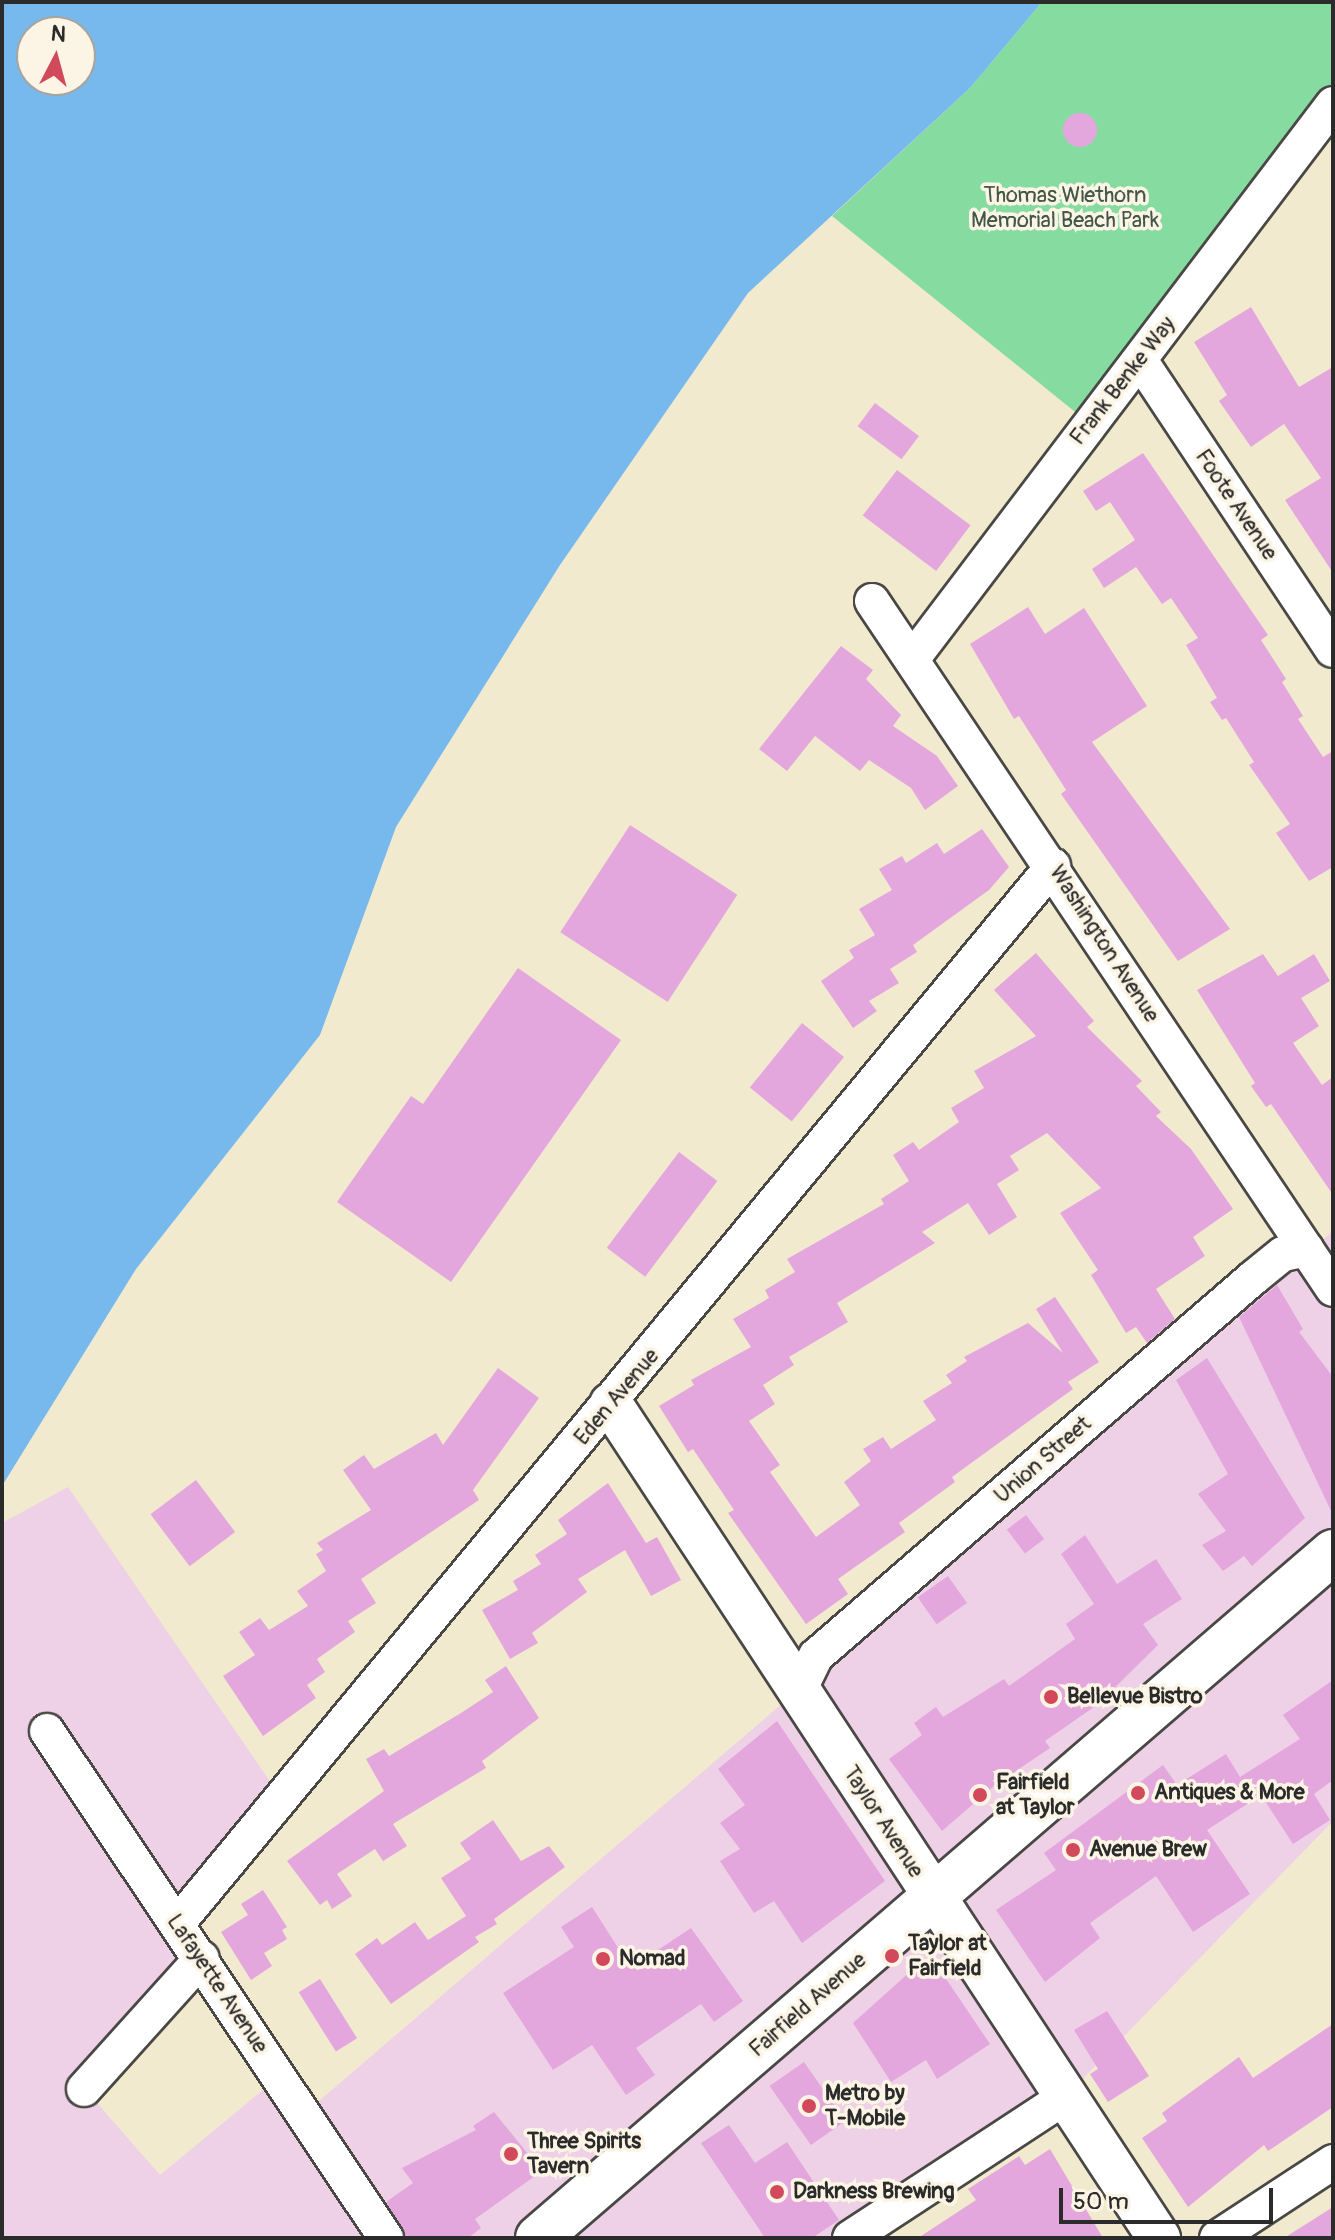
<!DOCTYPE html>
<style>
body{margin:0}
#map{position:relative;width:1335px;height:2240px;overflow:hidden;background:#f2eacf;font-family:Pangolin,sans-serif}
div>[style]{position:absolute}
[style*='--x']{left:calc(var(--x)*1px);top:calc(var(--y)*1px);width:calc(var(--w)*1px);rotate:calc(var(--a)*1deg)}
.built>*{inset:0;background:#eed0e7}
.green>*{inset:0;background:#86dca0}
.water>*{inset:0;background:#78b9ed}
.building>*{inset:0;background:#e4a7dd;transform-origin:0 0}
.round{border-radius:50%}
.roads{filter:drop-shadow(2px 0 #494844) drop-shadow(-2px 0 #494844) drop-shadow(0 2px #494844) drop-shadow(0 -2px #494844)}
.minor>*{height:34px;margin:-17px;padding:0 17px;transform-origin:17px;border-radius:17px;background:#fff}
.tertiary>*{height:42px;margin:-21px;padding:0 21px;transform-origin:21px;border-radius:21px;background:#fff}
.secondary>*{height:44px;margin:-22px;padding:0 22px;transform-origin:22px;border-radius:22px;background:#fff}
.dots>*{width:22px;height:22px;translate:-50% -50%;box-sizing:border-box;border:4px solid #fcf5e5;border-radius:50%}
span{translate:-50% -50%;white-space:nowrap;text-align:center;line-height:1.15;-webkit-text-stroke:7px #fcf5e5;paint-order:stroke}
.park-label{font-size:22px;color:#425748}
.street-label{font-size:22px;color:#2b2b2b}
.poi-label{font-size:22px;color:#2b2b2b;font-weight:700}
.left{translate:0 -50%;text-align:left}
.frame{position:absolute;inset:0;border:4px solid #2b2b2b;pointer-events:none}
.north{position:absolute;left:16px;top:16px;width:80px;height:80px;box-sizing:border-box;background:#fcf5e5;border:2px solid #a8a49b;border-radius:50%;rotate:6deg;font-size:22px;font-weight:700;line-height:32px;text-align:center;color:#2b2b2b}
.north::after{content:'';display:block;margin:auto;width:28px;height:36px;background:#d1495b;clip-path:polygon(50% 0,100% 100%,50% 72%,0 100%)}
.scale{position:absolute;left:1059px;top:2188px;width:214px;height:36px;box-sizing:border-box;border:4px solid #2b2b2b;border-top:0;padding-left:10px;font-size:24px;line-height:28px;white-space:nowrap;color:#2b2b2b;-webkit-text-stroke:6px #fcf5e5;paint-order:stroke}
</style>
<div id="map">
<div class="built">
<div style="clip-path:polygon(1333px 1231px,1333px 1821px,1064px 2098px,850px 2238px,2px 2238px,2px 1523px,68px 1487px,282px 1799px,177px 1924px,202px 1958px,84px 2088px,160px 2175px,280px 2076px,305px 2113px)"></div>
</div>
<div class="green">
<div style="clip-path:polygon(1042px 2px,1333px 2px,1333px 104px,1090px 424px,832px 216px,970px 88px)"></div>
</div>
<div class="water">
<div style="clip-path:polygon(evenodd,2px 2px,1042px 2px,970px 88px,748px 293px,560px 565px,396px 827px,320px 1035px,136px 1269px,2px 1486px,2px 2px,32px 32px,80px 32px,80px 80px,32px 80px,32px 32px)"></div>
</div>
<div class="building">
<div class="round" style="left:1063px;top:113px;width:34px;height:34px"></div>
<div style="clip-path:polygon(1251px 307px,1299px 387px,1333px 367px,1333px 573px,1285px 500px,1321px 478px,1284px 424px,1251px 447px,1219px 401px,1227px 395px,1194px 342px)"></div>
<div style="left:875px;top:403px;width:55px;height:29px;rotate:37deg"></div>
<div style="clip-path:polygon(1143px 453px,1268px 635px,1261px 640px,1286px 679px,1282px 682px,1303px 716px,1298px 719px,1323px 757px,1333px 751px,1333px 867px,1309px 881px,1276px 833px,1290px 824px,1249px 765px,1254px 762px,1226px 718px,1222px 720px,1210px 702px,1217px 698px,1186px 645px,1198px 638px,1171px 598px,1162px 604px,1136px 567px,1104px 588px,1092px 569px,1135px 540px,1110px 502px,1096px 511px,1083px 491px)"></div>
<div style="left:897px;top:470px;width:92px;height:57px;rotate:37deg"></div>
<div style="clip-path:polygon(1028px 607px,1045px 634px,1084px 608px,1147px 706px,1092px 742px,1230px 929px,1178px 961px,1061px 794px,1066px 790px,1019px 716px,1014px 719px,970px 644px)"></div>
<div style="clip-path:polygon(841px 646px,873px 670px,866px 679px,901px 715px,893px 726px,937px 756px,958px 786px,925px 810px,911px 788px,869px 760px,860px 771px,815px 736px,787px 771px,759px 749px)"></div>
<div style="left:630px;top:825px;width:128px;height:128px;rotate:33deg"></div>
<div style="clip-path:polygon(982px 829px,1009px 867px,989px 890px,913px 945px,917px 952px,890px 969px,899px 983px,869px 1001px,877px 1011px,853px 1028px,821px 981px,854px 958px,849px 950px,875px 935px,859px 909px,892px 890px,879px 869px,902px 856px,906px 863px,937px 843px,944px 854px)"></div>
<div style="clip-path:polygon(1036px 953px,1094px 1021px,1087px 1027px,1142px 1081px,1136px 1086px,1161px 1112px,1156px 1116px,1191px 1149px,1233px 1209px,1193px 1237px,1205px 1256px,1156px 1289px,1175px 1319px,1147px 1343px,1136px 1327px,1126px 1333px,1091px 1275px,1098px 1270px,1060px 1213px,1101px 1188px,1047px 1133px,1010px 1156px,1019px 1170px,997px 1184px,1017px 1217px,989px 1235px,968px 1203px,922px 1232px,935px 1243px,837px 1303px,848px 1322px,789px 1357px,794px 1365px,763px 1385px,775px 1404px,749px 1421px,780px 1465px,770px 1472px,816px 1537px,860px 1505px,844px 1482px,871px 1461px,863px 1449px,883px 1437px,891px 1449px,936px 1420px,923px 1401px,952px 1383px,946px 1375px,967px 1361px,964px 1357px,1028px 1323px,1063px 1353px,1036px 1309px,1055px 1297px,1099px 1362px,1068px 1382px,1073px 1389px,952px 1477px,955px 1482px,899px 1523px,905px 1532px,838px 1579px,848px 1594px,806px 1624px,728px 1513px,734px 1510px,693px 1449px,688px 1452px,659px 1406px,694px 1385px,691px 1380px,751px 1347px,733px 1319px,769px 1298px,765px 1290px,795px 1272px,787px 1259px,884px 1204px,881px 1199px,909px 1181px,893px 1155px,913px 1142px,919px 1150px,959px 1122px,951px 1108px,984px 1088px,974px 1071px,1036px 1036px,994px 990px)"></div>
<div style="clip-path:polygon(1263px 954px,1278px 976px,1314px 954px,1330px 981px,1301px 998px,1319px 1026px,1293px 1043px,1322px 1085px,1333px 1077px,1333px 1195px,1271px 1104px,1266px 1107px,1251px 1086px,1255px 1083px,1197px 990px)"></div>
<div style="clip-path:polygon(518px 968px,621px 1040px,451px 1282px,337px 1202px,411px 1096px,423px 1104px)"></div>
<div style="left:802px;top:1023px;width:54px;height:83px;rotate:39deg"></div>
<div style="left:679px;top:1152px;width:48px;height:120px;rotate:37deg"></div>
<div style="clip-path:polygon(1277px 1285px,1303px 1329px,1299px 1332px,1333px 1377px,1333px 1515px,1239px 1317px)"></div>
<div style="clip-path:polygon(1207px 1358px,1305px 1518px,1252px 1566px,1244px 1556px,1223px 1571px,1202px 1545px,1226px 1531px,1198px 1494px,1228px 1474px,1176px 1380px)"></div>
<div style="clip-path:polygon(498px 1368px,539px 1398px,473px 1490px,479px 1500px,361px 1579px,376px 1603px,348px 1621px,355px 1632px,317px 1659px,325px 1672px,307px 1685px,316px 1698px,263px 1736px,223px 1676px,255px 1655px,239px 1632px,260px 1618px,269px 1630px,308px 1606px,297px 1591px,326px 1571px,316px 1554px,323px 1550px,317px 1543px,371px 1510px,343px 1470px,364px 1455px,374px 1469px,436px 1433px,443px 1445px)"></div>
<div style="left:196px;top:1480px;width:65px;height:57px;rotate:53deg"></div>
<div style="clip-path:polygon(608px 1483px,646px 1543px,657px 1537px,681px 1580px,651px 1596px,625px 1550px,578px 1579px,587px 1592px,532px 1633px,538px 1643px,510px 1659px,482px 1610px,518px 1590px,513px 1581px,541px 1564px,535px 1555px,567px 1534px,558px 1520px)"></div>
<div style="left:1026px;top:1515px;width:30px;height:24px;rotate:53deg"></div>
<div style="clip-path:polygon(1085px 1535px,1117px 1584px,1156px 1559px,1182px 1599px,1143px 1624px,1158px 1645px,1097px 1705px,1045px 1741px,1050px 1748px,994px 1786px,942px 1831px,889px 1759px,922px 1735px,914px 1723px,936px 1707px,943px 1717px,1004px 1679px,1009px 1686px,1075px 1639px,1066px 1624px,1094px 1604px,1061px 1554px)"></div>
<div style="left:948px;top:1576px;width:33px;height:37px;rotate:55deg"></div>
<div style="clip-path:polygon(506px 1666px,539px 1718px,482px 1761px,486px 1768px,393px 1824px,407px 1846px,383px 1861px,375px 1849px,337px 1874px,352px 1896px,332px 1909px,327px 1900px,320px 1905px,287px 1861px,384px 1791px,366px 1759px,384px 1749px,389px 1756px,461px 1713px,493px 1692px,485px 1680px)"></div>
<div style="clip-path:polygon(1333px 1680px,1333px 1780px,1314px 1794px,1330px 1820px,1293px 1844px,1261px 1795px,1207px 1830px,1250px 1894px,1193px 1932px,1156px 1876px,1090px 1923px,1100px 1938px,1045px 1982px,996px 1910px,1056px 1870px,1044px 1853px,1163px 1765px,1177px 1785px,1226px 1754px,1240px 1777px,1300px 1739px,1283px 1715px)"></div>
<div style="clip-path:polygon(777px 1721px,885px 1881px,802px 1943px,774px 1901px,754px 1913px,720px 1861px,740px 1849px,720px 1823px,745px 1805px,718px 1769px)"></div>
<div style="clip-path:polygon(493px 1820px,521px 1861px,549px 1846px,565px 1867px,494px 1919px,497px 1924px,475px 1937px,479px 1942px,391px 2004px,355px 1954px,377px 1938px,382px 1945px,415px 1922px,428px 1940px,466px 1916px,441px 1878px,471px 1859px,460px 1843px)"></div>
<div style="clip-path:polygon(263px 1890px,287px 1927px,282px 1930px,287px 1939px,264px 1953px,272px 1966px,251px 1980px,221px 1932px,248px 1915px,241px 1904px)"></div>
<div style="clip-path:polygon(592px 1907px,631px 1968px,691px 1928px,743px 2001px,714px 2022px,701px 2004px,636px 2048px,655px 2075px,626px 2095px,592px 2045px,553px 2070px,503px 1993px,574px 1947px,561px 1927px)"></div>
<div style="clip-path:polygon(922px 1961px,936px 1964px,990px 2044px,937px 2079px,926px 2060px,891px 2082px,853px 2023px)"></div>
<div style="left:320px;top:1979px;width:70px;height:25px;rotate:58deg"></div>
<div style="clip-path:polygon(1107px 2011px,1149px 2076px,1108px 2102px,1090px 2074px,1098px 2069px,1074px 2030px)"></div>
<div style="clip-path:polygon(1333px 2024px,1333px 2107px,1268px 2151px,1264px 2145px,1188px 2207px,1142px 2138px,1167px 2121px,1162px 2113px,1239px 2057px,1253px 2078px)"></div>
<div style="left:804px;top:2062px;width:72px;height:42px;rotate:55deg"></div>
<div style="clip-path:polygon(494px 2112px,542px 2171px,475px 2219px,481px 2228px,468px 2238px,408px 2238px,386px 2202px,413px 2183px,402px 2168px,476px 2130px,473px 2126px)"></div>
<div style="clip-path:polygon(729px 2125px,755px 2163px,787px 2142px,839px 2220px,812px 2238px,765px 2238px,701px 2143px)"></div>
<div style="clip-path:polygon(1050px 2149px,1103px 2238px,918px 2238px,976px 2200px,968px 2189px,1019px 2156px,1025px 2165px)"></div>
<div style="clip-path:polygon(1333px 2207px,1333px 2238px,1284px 2238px)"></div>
</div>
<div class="roads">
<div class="minor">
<div style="--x:1140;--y:360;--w:348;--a:56.4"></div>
<div style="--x:872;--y:601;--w:828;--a:56.18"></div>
<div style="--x:913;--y:658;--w:695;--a:-52.83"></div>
<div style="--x:798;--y:1693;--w:41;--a:-64.1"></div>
<div style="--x:816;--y:1656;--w:578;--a:-40.86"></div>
<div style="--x:1253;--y:1278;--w:38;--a:-39"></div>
<div style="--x:1283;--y:1254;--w:24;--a:-12"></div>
<div style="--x:47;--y:1731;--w:610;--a:56.23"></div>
<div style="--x:177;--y:1924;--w:1374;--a:-50.38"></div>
<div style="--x:84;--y:2089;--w:176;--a:-48"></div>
<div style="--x:850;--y:2238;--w:256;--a:-33.2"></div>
<div style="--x:1217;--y:2238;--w:139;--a:-33.2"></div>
</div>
<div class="tertiary">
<div style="--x:611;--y:1404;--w:998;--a:56.69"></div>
</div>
<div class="secondary">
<div style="--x:538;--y:2238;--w:1050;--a:-40.79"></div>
</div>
</div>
<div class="dots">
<div style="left:1051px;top:1697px;background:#d1495b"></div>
<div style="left:1138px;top:1793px;background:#d1495b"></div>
<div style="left:980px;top:1795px;background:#d1495b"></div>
<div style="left:1073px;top:1850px;background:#d1495b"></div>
<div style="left:892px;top:1956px;background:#d1495b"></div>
<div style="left:603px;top:1959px;background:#d1495b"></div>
<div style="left:809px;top:2106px;background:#d1495b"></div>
<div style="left:511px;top:2154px;background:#d1495b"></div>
<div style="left:777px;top:2192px;background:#d1495b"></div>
</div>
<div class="park-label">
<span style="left:1065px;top:208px">Thomas Wiethorn<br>Memorial Beach Park</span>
</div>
<div class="street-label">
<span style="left:1123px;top:381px;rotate:-52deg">Frank Benke Way</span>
<span style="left:1236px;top:505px;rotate:56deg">Foote Avenue</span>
<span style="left:1104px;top:944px;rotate:57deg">Washington Avenue</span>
<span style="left:617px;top:1397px;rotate:-50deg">Eden Avenue</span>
<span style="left:1043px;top:1460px;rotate:-41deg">Union Street</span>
<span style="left:883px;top:1822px;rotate:57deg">Taylor Avenue</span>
<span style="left:217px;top:1984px;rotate:56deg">Lafayette Avenue</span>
<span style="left:808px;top:2005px;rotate:-41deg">Fairfield Avenue</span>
</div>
<div class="poi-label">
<span class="left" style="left:1067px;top:1697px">Bellevue Bistro</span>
<span class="left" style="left:996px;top:1795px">Fairfield<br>at Taylor</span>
<span class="left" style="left:1154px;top:1793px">Antiques &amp; More</span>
<span class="left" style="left:1089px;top:1850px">Avenue Brew</span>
<span class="left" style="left:908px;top:1956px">Taylor at<br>Fairfield</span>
<span class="left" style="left:619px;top:1959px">Nomad</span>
<span class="left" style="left:825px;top:2106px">Metro by<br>T-Mobile</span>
<span class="left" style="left:527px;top:2154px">Three Spirits<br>Tavern</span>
<span class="left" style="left:793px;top:2192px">Darkness Brewing</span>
</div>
<div class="frame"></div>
<div class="north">N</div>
<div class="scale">50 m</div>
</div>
